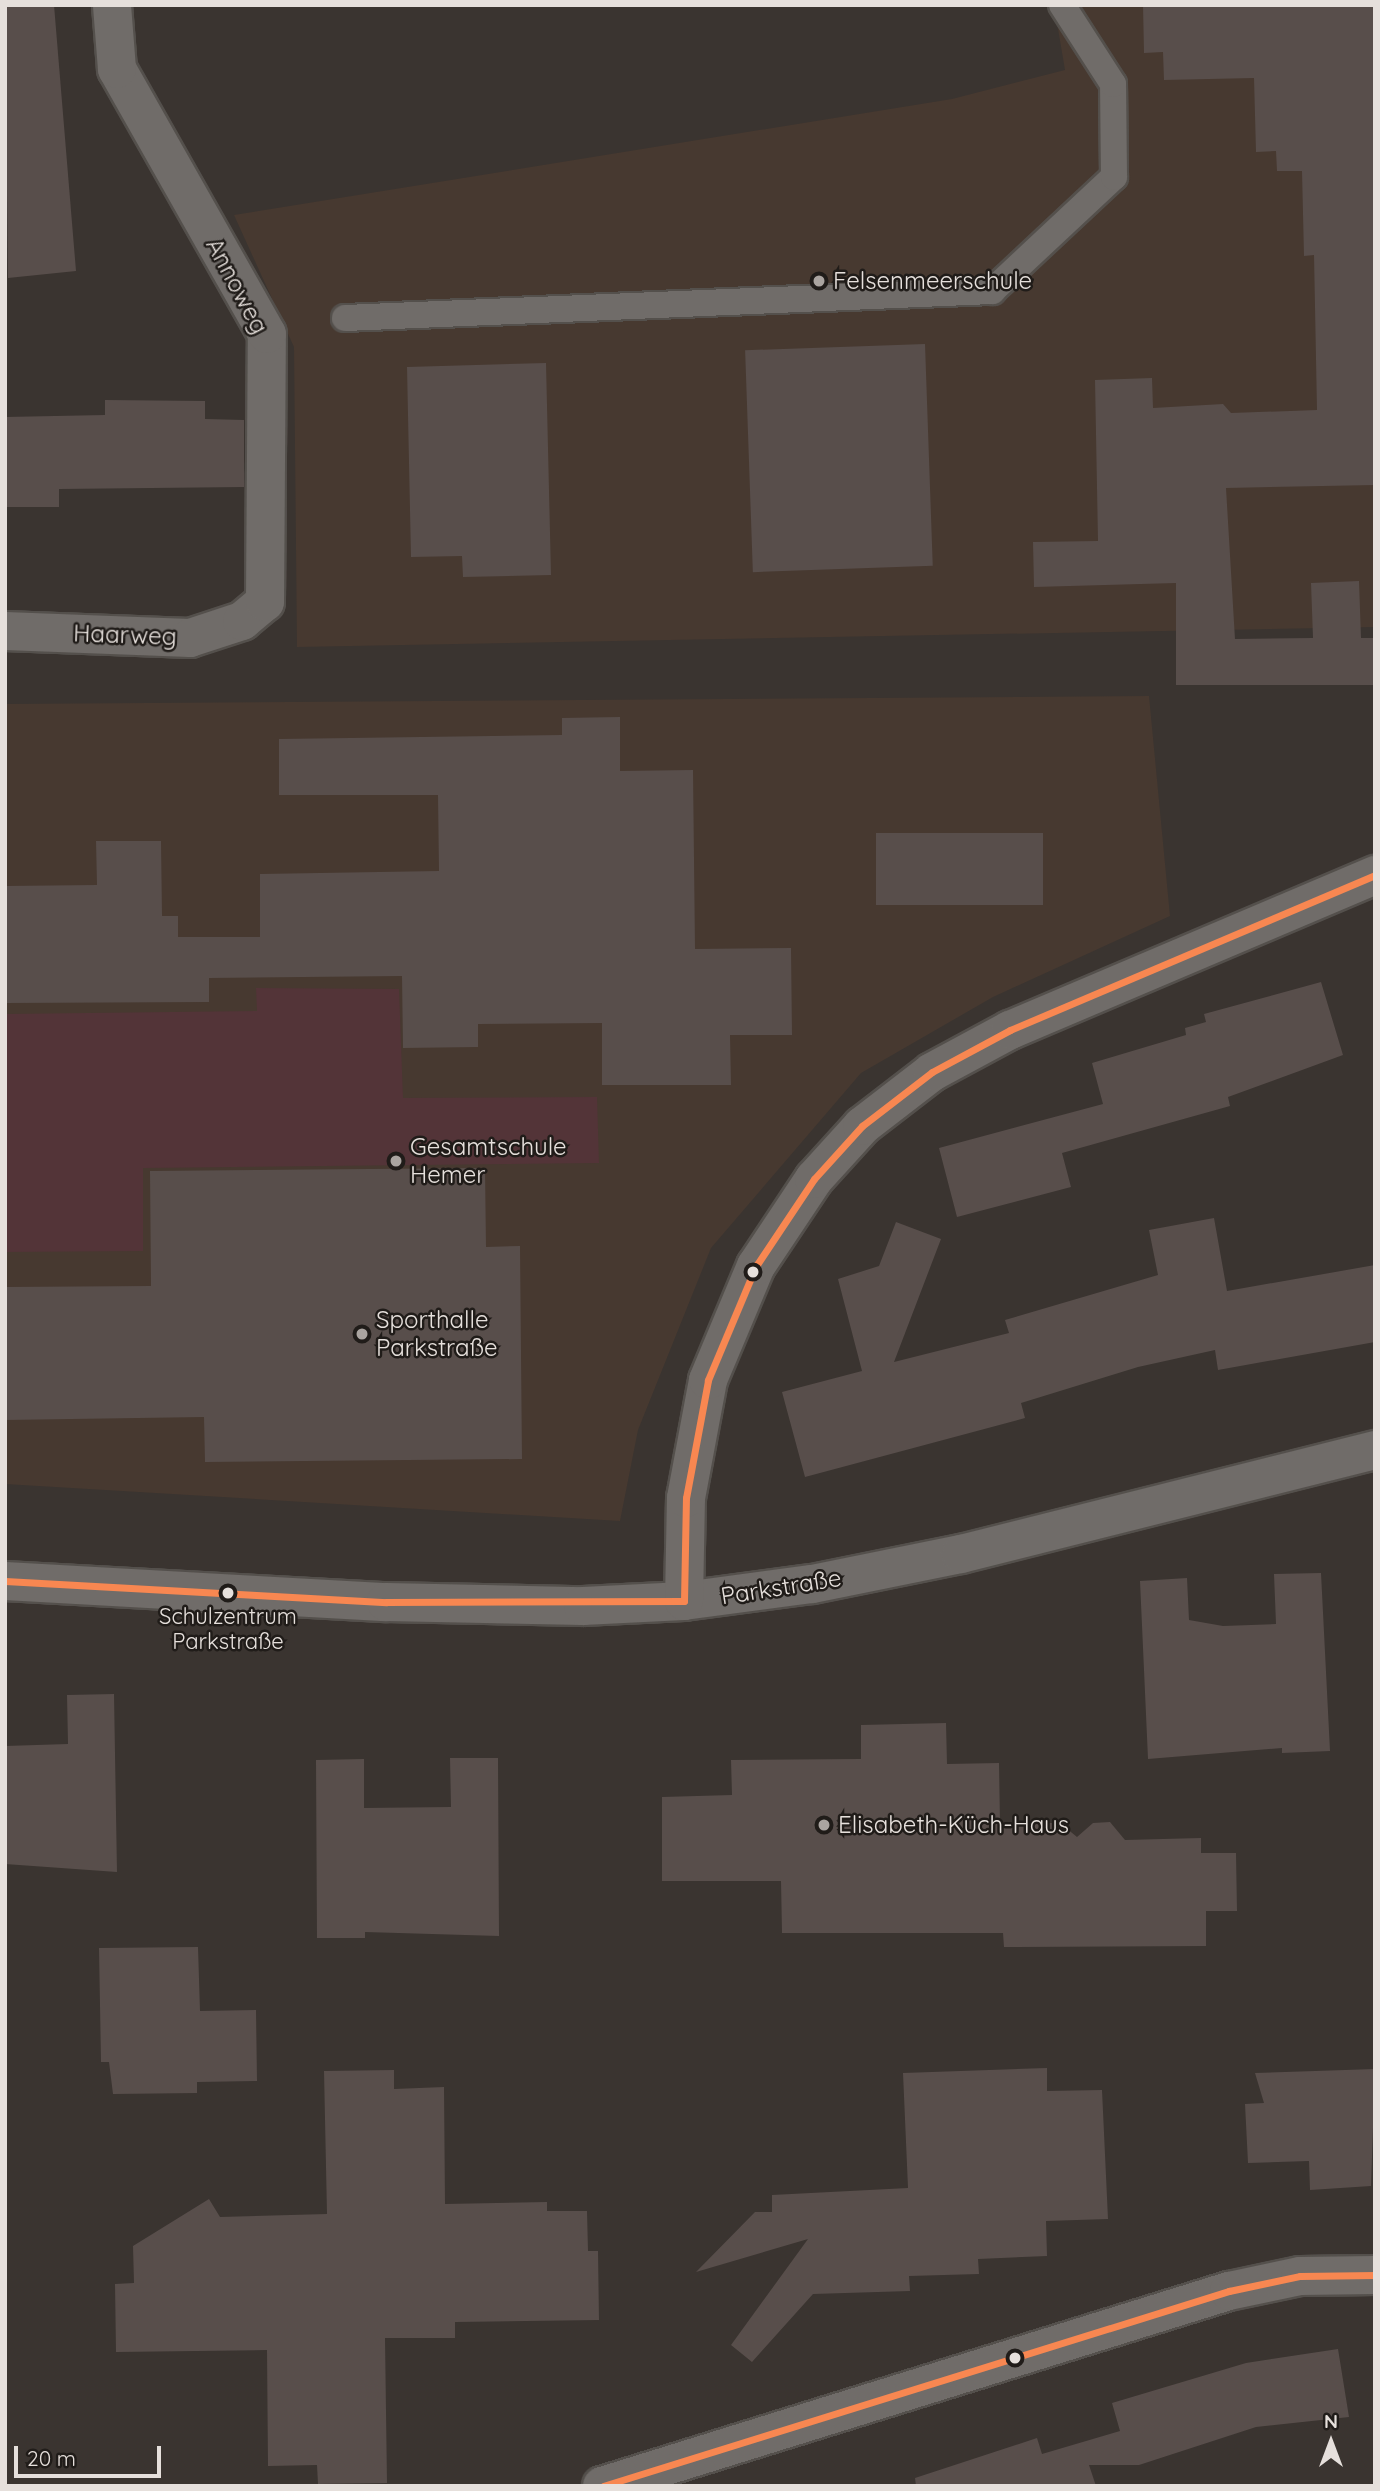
<!DOCTYPE html>
<meta charset="utf-8">
<style>
body{margin:0}
#map{position:relative;width:1380px;height:2491px;overflow:hidden;background:#3a3430;font-family:Quicksand,sans-serif}
div>[style]{position:absolute}
[style*='--x']{left:calc(var(--x)*1px);top:calc(var(--y)*1px);width:calc(var(--w)*1px);rotate:calc(var(--a)*1deg)}
.built>*{inset:0;background:#473930}
.green>*{inset:0;background:#533438}
.building>*{inset:0;background:#584e4b;transform-origin:0 0}
.roads{filter:drop-shadow(2px 0 #54504c) drop-shadow(-2px 0 #54504c) drop-shadow(0 2px #54504c) drop-shadow(0 -2px #54504c)}
.lane>*{height:26px;margin:-13px;padding:0 13px;transform-origin:13px;border-radius:13px;background:#706c69}
.street>*{height:38px;margin:-19px;padding:0 19px;transform-origin:19px;border-radius:19px;background:#706c69}
.bus-1>*{height:7px;margin:-3.5px;padding:0 3.5px;transform-origin:3.5px;border-radius:3.5px;background:#f88751}
.dots>*{width:19px;height:19px;translate:-50% -50%;box-sizing:border-box;border:4px solid #201c19;border-radius:50%}
span{translate:-50% -50%;white-space:nowrap;text-align:center;line-height:1.15;-webkit-text-stroke:5px #201c19;paint-order:stroke}
.bus-label{font-size:22px;color:#e6e0dc}
.poi-label{font-size:24px;color:#e6e0dc}
.left{translate:0 -50%;text-align:left}
.street-label{font-size:24px;color:#e6e0dc}
.frame{position:absolute;inset:0;border:7px solid #e6e0dc;pointer-events:none}
.north{position:absolute;left:1296px;top:2407px;width:70px;height:70px;-webkit-text-stroke:5px #201c19;paint-order:stroke;rotate:0deg;font-size:19px;font-weight:700;line-height:28px;text-align:center;color:#e6e0dc}
.north::after{content:'';display:block;margin:auto;width:24px;height:32px;background:#e6e0dc;clip-path:polygon(50% 0,100% 100%,50% 72%,0 100%)}
.scale{position:absolute;left:14px;top:2446px;width:147px;height:32px;box-sizing:border-box;border:4px solid #e6e0dc;border-top:0;padding-left:9px;font-size:21px;line-height:24px;white-space:nowrap;color:#e6e0dc;-webkit-text-stroke:5px #201c19;paint-order:stroke}
</style>
<div id="map">
<div class="built">
<div style="clip-path:polygon(1054px 5px,1375px 5px,1375px 627px,297px 647px,294px 347px,234px 215px,952px 99px,1065px 70px)"></div>
<div style="clip-path:polygon(1149px 696px,1170px 916px,993px 997px,861px 1073px,711px 1248px,638px 1430px,620px 1521px,5px 1484px,5px 704px)"></div>
</div>
<div class="green">
<div style="clip-path:polygon(256px 988px,399px 989px,403px 1098px,597px 1097px,599px 1163px,143px 1168px,143px 1251px,5px 1252px,5px 1014px,257px 1011px)"></div>
</div>
<div class="building">
<div style="clip-path:polygon(5px 5px,54px 5px,76px 271px,8px 278px)"></div>
<div style="clip-path:polygon(1143px 5px,1375px 5px,1375px 485px,1226px 488px,1235px 639px,1313px 638px,1311px 583px,1359px 581px,1361px 638px,1375px 638px,1375px 685px,1176px 685px,1176px 583px,1034px 587px,1033px 542px,1098px 541px,1095px 380px,1152px 378px,1153px 408px,1223px 404px,1231px 413px,1317px 410px,1314px 255px,1304px 256px,1302px 171px,1277px 171px,1276px 151px,1256px 152px,1254px 78px,1164px 80px,1163px 52px,1144px 53px)"></div>
<div style="left:925px;top:344px;width:222px;height:180px;rotate:88deg"></div>
<div style="clip-path:polygon(546px 363px,551px 575px,463px 577px,462px 556px,411px 557px,407px 367px)"></div>
<div style="clip-path:polygon(105px 400px,205px 401px,205px 419px,244px 420px,244px 487px,59px 489px,59px 507px,5px 507px,5px 417px,105px 415px)"></div>
<div style="clip-path:polygon(620px 717px,620px 771px,693px 770px,695px 949px,791px 948px,792px 1035px,730px 1035px,731px 1085px,602px 1085px,602px 1023px,478px 1024px,478px 1047px,403px 1048px,402px 976px,209px 978px,209px 1002px,5px 1003px,5px 886px,97px 885px,96px 841px,161px 841px,162px 916px,178px 916px,178px 937px,260px 937px,260px 874px,439px 871px,438px 795px,279px 795px,279px 739px,562px 735px,562px 718px)"></div>
<div style="left:1043px;top:833px;width:72px;height:167px;rotate:90deg"></div>
<div style="clip-path:polygon(1321px 982px,1343px 1055px,1228px 1097px,1230px 1106px,1062px 1153px,1071px 1187px,957px 1217px,939px 1148px,1103px 1104px,1092px 1063px,1186px 1035px,1185px 1028px,1206px 1022px,1204px 1014px)"></div>
<div style="clip-path:polygon(485px 1168px,486px 1247px,520px 1246px,522px 1459px,205px 1462px,204px 1417px,5px 1420px,5px 1287px,151px 1286px,150px 1171px)"></div>
<div style="clip-path:polygon(1214px 1218px,1227px 1291px,1375px 1265px,1375px 1342px,1218px 1370px,1215px 1350px,1138px 1367px,1021px 1403px,1025px 1418px,805px 1477px,782px 1392px,862px 1371px,838px 1279px,879px 1266px,896px 1222px,941px 1239px,894px 1362px,1009px 1333px,1005px 1320px,1158px 1275px,1149px 1230px)"></div>
<div style="clip-path:polygon(1321px 1573px,1330px 1751px,1282px 1753px,1282px 1748px,1148px 1759px,1140px 1581px,1187px 1578px,1189px 1620px,1223px 1626px,1276px 1624px,1274px 1574px)"></div>
<div style="clip-path:polygon(114px 1694px,117px 1872px,5px 1864px,5px 1746px,68px 1744px,67px 1695px)"></div>
<div style="clip-path:polygon(946px 1723px,947px 1764px,999px 1763px,1000px 1823px,1060px 1823px,1077px 1837px,1093px 1823px,1110px 1822px,1125px 1840px,1201px 1838px,1201px 1853px,1236px 1853px,1237px 1911px,1206px 1911px,1206px 1946px,1004px 1947px,1003px 1933px,782px 1933px,781px 1881px,662px 1881px,662px 1797px,732px 1795px,731px 1760px,861px 1759px,861px 1725px)"></div>
<div style="clip-path:polygon(450px 1758px,498px 1758px,499px 1936px,365px 1932px,365px 1938px,317px 1938px,316px 1760px,364px 1759px,364px 1808px,451px 1807px)"></div>
<div style="clip-path:polygon(198px 1947px,200px 2011px,256px 2010px,257px 2081px,197px 2082px,197px 2093px,113px 2094px,109px 2062px,101px 2062px,99px 1948px)"></div>
<div style="clip-path:polygon(1047px 2068px,1047px 2091px,1102px 2090px,1108px 2219px,1046px 2221px,1047px 2256px,978px 2259px,979px 2274px,909px 2276px,910px 2291px,813px 2294px,752px 2362px,731px 2345px,808px 2239px,696px 2272px,755px 2212px,772px 2212px,772px 2195px,908px 2188px,903px 2073px)"></div>
<div style="clip-path:polygon(1375px 2069px,1371px 2186px,1310px 2190px,1309px 2161px,1248px 2163px,1245px 2104px,1264px 2103px,1255px 2073px)"></div>
<div style="clip-path:polygon(394px 2070px,394px 2089px,444px 2087px,445px 2204px,547px 2202px,547px 2211px,587px 2211px,588px 2251px,598px 2251px,599px 2320px,455px 2322px,455px 2338px,385px 2338px,387px 2483px,318px 2484px,317px 2465px,268px 2466px,267px 2350px,116px 2352px,115px 2284px,134px 2283px,133px 2246px,209px 2199px,220px 2217px,327px 2214px,324px 2071px)"></div>
<div style="clip-path:polygon(1338px 2349px,1349px 2417px,1256px 2427px,1139px 2465px,1089px 2465px,1096px 2486px,916px 2486px,915px 2478px,1037px 2438px,1042px 2454px,1120px 2431px,1112px 2403px,1246px 2363px)"></div>
</div>
<div class="roads">
<div class="lane">
<div style="--x:345;--y:318;--w:648;--a:-2.39"></div>
<div style="--x:992;--y:291;--w:167;--a:-43.1"></div>
<div style="--x:1114;--y:177;--w:93;--a:-90.6"></div>
<div style="--x:1113;--y:84;--w:94;--a:-122.8"></div>
</div>
<div class="street">
<div style="--x:5;--y:631;--w:185;--a:2.2"></div>
<div style="--x:190;--y:638;--w:55;--a:-18.1"></div>
<div style="--x:242;--y:621;--w:30;--a:-40"></div>
<div style="--x:265;--y:602;--w:268;--a:-89.6"></div>
<div style="--x:267;--y:334;--w:305;--a:-119.5"></div>
<div style="--x:117;--y:69;--w:64;--a:-94.5"></div>
<div style="--x:5;--y:1581;--w:382;--a:3.2"></div>
<div style="--x:386;--y:1602;--w:197;--a:1.2"></div>
<div style="--x:583;--y:1606;--w:101;--a:-2.8"></div>
<div style="--x:684;--y:1601;--w:129;--a:-7.6"></div>
<div style="--x:812;--y:1584;--w:152;--a:-11.4"></div>
<div style="--x:961;--y:1554;--w:427;--a:-14.1"></div>
<div style="--x:684;--y:1601;--w:103;--a:-88.9"></div>
<div style="--x:686;--y:1498;--w:120;--a:-79.4"></div>
<div style="--x:708;--y:1380;--w:124;--a:-67.2"></div>
<div style="--x:756;--y:1266;--w:105;--a:-56.3"></div>
<div style="--x:814;--y:1179;--w:72;--a:-47.8"></div>
<div style="--x:862;--y:1126;--w:88;--a:-37.6"></div>
<div style="--x:932;--y:1072;--w:89;--a:-28.3"></div>
<div style="--x:1010;--y:1030;--w:397;--a:-23"></div>
<div style="--x:602;--y:2486;--w:657;--a:-17.28"></div>
<div style="--x:1229;--y:2291;--w:73;--a:-11.9"></div>
<div style="--x:1300;--y:2276;--w:75;--a:-0.8"></div>
</div>
</div>
<div class="bus-1">
<div style="--x:5;--y:1581;--w:382;--a:3.2"></div>
<div style="--x:386;--y:1602;--w:298;--a:-0.2"></div>
<div style="--x:684;--y:1601;--w:103;--a:-88.9"></div>
<div style="--x:686;--y:1498;--w:120;--a:-79.4"></div>
<div style="--x:708;--y:1380;--w:124;--a:-67.2"></div>
<div style="--x:756;--y:1266;--w:105;--a:-56.3"></div>
<div style="--x:814;--y:1179;--w:72;--a:-47.8"></div>
<div style="--x:862;--y:1126;--w:88;--a:-37.6"></div>
<div style="--x:932;--y:1072;--w:89;--a:-28.3"></div>
<div style="--x:1010;--y:1030;--w:397;--a:-23"></div>
<div style="--x:603;--y:2486;--w:656;--a:-17.3"></div>
<div style="--x:1229;--y:2291;--w:73;--a:-11.9"></div>
<div style="--x:1300;--y:2276;--w:75;--a:-0.8"></div>
</div>
<div class="dots">
<div style="left:819px;top:281px;background:#aaa4a0"></div>
<div style="left:396px;top:1161px;background:#aaa4a0"></div>
<div style="left:753px;top:1272px;background:#e6e0dc"></div>
<div style="left:362px;top:1334px;background:#aaa4a0"></div>
<div style="left:228px;top:1593px;background:#e6e0dc"></div>
<div style="left:824px;top:1825px;background:#aaa4a0"></div>
<div style="left:1015px;top:2358px;background:#e6e0dc"></div>
</div>
<div class="bus-label">
<span style="left:228px;top:1629px">Schulzentrum<br>Parkstraße</span>
</div>
<div class="poi-label">
<span class="left" style="left:833px;top:281px">Felsenmeerschule</span>
<span class="left" style="left:410px;top:1161px">Gesamtschule<br>Hemer</span>
<span class="left" style="left:376px;top:1334px">Sporthalle<br>Parkstraße</span>
<span class="left" style="left:838px;top:1825px">Elisabeth-Küch-Haus</span>
</div>
<div class="street-label">
<span style="left:237px;top:286px;rotate:62deg">Annoweg</span>
<span style="left:125px;top:635px;rotate:2deg">Haarweg</span>
<span style="left:781px;top:1587px;rotate:-9deg">Parkstraße</span>
</div>
<div class="frame"></div>
<div class="north">N</div>
<div class="scale">20 m</div>
</div>
